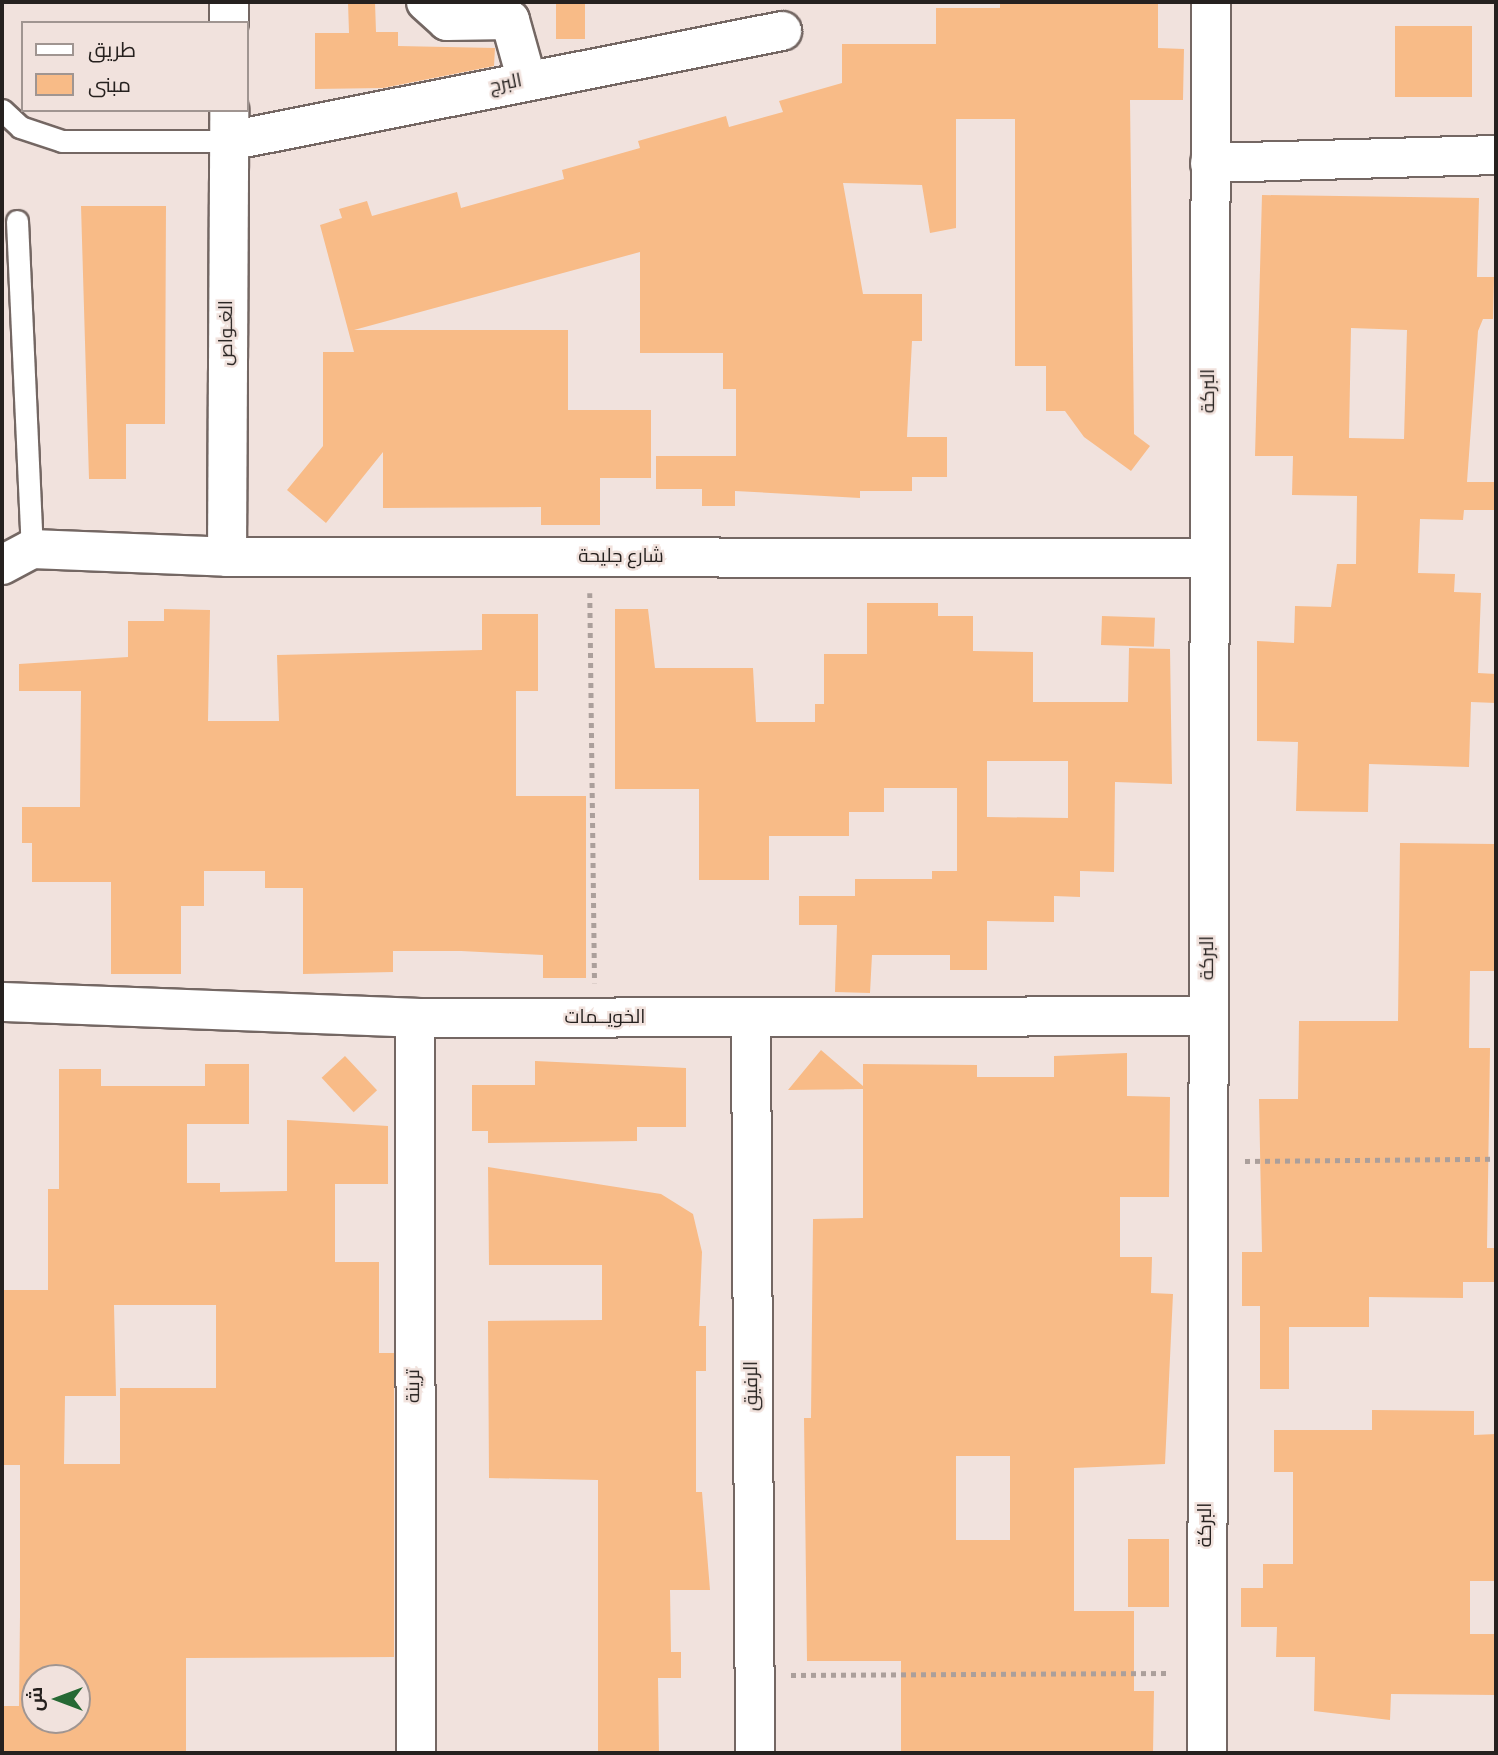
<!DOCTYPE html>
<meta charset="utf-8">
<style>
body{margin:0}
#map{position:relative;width:1498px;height:1755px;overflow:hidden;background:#f1e2dd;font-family:Overpass,Cairo,sans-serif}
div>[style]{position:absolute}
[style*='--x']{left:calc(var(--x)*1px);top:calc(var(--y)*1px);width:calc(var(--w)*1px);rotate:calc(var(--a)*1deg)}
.building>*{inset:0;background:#f8bb87;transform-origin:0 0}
.path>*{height:4.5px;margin-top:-2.25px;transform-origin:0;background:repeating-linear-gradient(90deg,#ab9f9b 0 5px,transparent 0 10px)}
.roads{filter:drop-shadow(2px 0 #746763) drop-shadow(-2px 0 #746763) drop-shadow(0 2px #746763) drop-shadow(0 -2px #746763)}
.service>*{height:21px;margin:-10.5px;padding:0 10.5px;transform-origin:10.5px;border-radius:10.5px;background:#fff}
.minor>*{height:38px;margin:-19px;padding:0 19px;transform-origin:19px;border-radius:19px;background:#fff}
span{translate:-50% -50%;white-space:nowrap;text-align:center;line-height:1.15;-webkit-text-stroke:5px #f1e2dd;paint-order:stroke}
.street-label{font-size:19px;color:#26211f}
.frame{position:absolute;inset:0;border:4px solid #26211f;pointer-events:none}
.legend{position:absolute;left:21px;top:21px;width:228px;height:91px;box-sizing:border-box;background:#f1e2dd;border:2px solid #a09591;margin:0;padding:9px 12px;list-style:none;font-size:21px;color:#26211f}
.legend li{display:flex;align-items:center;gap:14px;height:35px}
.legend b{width:35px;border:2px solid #a09591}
.north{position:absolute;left:21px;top:1664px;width:70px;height:70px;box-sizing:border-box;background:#f1e2dd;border:2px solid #a09591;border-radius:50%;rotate:270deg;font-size:19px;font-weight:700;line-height:28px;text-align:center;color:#26211f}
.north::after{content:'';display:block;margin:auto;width:24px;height:32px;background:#266934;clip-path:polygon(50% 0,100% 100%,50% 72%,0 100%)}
</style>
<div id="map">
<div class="building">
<div style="clip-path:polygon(348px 2px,375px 2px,376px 32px,398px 32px,398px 46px,495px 48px,494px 66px,383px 88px,315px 89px,315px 33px,349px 33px)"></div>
<div style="left:556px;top:2px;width:29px;height:37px"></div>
<div style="clip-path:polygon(1000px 2px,1158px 2px,1158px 48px,1184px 49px,1183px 100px,1130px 100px,1134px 434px,1150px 446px,1131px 471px,1084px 437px,1065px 411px,1046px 411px,1046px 366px,1015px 366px,1015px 119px,956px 119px,956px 228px,930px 233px,922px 185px,843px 183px,863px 294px,922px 294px,922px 341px,912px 341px,907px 437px,947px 437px,947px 477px,912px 477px,912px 491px,860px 491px,860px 498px,735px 491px,735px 506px,702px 506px,702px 489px,656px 489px,656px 456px,736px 456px,736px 389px,723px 389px,723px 353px,640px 353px,640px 252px,354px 330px,568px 330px,568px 410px,651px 410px,651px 478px,600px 478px,600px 525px,541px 525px,541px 507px,383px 508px,383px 452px,326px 523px,287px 490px,323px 446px,323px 352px,354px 352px,320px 225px,342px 218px,339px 209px,367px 201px,372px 216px,457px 192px,461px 208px,564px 179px,562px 170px,640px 148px,638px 141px,726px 116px,729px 127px,783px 112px,779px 101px,842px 83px,842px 44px,936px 44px,936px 8px,1000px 8px)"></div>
<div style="left:1395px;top:26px;width:77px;height:71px"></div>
<div style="clip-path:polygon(evenodd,1262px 195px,1479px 198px,1477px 277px,1494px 277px,1493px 319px,1483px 319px,1478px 331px,1467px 482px,1496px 482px,1496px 510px,1464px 510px,1463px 520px,1420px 519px,1418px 573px,1455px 574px,1454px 592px,1481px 593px,1478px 673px,1496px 674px,1496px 703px,1471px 702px,1469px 767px,1369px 764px,1368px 812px,1296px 811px,1298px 742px,1257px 741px,1257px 641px,1294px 643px,1295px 606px,1331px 607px,1337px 564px,1356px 564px,1357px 496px,1292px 495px,1293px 456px,1255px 456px,1262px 195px,1351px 328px,1407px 330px,1404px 439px,1349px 438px,1351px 328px)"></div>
<div style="clip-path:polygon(81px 206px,166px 206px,165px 424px,126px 424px,126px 479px,89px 479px)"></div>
<div style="clip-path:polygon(evenodd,867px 603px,938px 603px,938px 616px,973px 616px,973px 651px,1033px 652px,1033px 702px,1128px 702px,1129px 648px,1170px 649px,1172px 784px,1115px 782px,1114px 872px,1080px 871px,1080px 897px,1054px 896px,1054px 922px,987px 921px,987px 970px,950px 970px,950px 955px,872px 955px,870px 993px,835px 992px,837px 925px,799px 925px,799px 896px,855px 896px,855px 879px,932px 879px,932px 871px,957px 871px,957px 788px,884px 788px,884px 812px,849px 812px,849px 836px,769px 836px,769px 880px,699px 880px,699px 789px,615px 789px,615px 609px,648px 609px,655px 668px,753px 668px,756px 722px,815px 722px,815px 704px,824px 704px,824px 654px,867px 654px,867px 603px,987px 761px,1068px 761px,1068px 818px,987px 817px,987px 761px)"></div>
<div style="clip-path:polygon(164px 609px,210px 610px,208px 721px,279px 721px,277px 655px,482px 650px,482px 614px,538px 614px,538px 691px,516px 691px,516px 796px,586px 796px,586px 978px,543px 978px,543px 955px,461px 951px,393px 951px,393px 972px,303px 974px,303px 888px,265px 888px,265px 871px,204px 871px,204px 906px,181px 906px,181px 974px,111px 974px,111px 882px,32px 882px,32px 843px,22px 843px,22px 807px,80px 807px,81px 691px,19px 691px,19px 664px,128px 657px,128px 621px,164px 621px)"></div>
<div style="left:1102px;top:616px;width:53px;height:29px;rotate:2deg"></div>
<div style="clip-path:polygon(1400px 843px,1495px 844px,1494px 971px,1470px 971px,1469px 1048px,1490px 1048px,1487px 1248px,1496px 1248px,1496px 1282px,1463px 1282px,1463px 1298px,1369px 1297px,1369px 1327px,1289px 1327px,1289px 1389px,1260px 1389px,1260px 1306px,1242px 1306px,1242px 1252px,1262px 1252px,1259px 1099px,1298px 1099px,1299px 1021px,1398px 1021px)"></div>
<div style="clip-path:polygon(evenodd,821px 1050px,863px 1086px,863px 1064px,977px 1065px,977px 1077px,1054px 1077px,1054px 1056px,1127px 1053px,1127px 1096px,1170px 1097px,1169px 1197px,1120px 1197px,1120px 1257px,1152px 1257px,1151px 1293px,1173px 1294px,1165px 1464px,1074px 1468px,1074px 1611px,1134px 1611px,1134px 1691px,1154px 1691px,1153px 1753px,901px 1753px,901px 1661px,807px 1661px,804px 1418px,811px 1418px,813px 1219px,863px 1218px,863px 1089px,788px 1090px,821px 1050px,956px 1456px,1010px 1456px,1010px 1540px,956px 1540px,956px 1456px)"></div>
<div style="left:345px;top:1056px;width:47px;height:32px;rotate:47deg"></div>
<div style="clip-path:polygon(535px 1061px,686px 1068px,686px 1127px,637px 1127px,637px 1141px,488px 1143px,488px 1131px,472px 1131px,472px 1085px,535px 1085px)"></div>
<div style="clip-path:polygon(evenodd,205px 1064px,249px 1064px,249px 1124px,187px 1124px,187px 1183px,220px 1183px,220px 1192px,287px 1191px,287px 1120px,388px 1126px,388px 1184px,335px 1184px,335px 1262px,379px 1262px,379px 1353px,394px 1353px,394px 1657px,186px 1658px,186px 1753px,2px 1753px,2px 1706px,19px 1706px,20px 1615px,20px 1465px,2px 1465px,2px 1290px,48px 1290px,48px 1189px,59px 1189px,59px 1069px,101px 1069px,101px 1086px,205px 1086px,205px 1064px,114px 1305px,216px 1305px,216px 1388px,120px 1388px,120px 1464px,64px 1464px,65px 1396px,116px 1396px,114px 1305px,205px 1064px,35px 1678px,77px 1678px,77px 1720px,35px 1720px,35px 1678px)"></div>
<div style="clip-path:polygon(488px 1167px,661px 1194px,693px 1214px,702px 1252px,699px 1326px,706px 1326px,706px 1371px,696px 1371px,696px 1492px,702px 1492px,710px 1590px,670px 1590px,671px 1652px,681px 1652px,681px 1678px,658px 1678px,659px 1753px,598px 1753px,598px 1480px,489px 1478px,488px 1321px,602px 1320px,602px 1265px,489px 1265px)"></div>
<div style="clip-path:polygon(1372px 1410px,1474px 1411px,1474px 1435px,1496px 1434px,1496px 1581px,1470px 1581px,1470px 1634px,1496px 1634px,1496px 1695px,1391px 1694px,1390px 1720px,1314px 1711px,1315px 1657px,1276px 1657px,1277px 1627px,1241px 1627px,1241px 1588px,1263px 1588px,1263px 1564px,1293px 1564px,1293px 1472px,1274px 1472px,1274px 1430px,1372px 1430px)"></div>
<div style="left:1128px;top:1539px;width:41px;height:68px"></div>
</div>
<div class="path">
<div style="--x:590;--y:593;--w:390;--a:89.3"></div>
<div style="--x:1245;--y:1161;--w:251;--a:-0.5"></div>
<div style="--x:791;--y:1675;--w:379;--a:-0.3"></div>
</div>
<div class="roads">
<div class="service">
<div style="--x:2;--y:110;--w:25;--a:43"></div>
<div style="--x:20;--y:127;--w:44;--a:18.4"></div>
<div style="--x:62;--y:141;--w:167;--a:0"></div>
<div style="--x:17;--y:221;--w:328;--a:87.4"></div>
</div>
<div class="minor">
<div style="--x:426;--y:2;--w:28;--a:42"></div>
<div style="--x:447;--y:21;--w:63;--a:-0.9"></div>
<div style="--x:510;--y:20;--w:63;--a:74.4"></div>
<div style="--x:229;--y:23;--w:21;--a:-90"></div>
<div style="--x:229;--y:141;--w:564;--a:-11.25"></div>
<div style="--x:1210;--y:163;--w:286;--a:-1.6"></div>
<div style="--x:227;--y:557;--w:447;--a:-89.7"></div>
<div style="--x:2;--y:565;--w:34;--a:-28"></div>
<div style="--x:32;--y:549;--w:195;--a:2.3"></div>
<div style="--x:227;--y:557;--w:983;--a:0.06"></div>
<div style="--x:2;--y:1002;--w:413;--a:2.2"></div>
<div style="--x:415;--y:1018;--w:794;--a:-0.14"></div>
<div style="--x:415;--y:1018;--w:735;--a:89.92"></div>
<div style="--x:751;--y:1018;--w:735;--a:89.69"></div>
<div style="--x:1207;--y:1753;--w:1751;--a:-89.87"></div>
</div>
</div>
<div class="street-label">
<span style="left:506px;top:85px;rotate:-11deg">البرج</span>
<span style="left:228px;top:333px;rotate:-90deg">الغـواص</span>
<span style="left:1210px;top:391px;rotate:-90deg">البركة</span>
<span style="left:621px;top:558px">شارع جليحة</span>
<span style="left:1209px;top:958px;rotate:-90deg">البركة</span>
<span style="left:605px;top:1019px">الخويــمات</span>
<span style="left:415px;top:1386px;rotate:-90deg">ترينة</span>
<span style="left:753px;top:1386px;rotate:-90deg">الرفيق</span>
<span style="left:1207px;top:1525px;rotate:-90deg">البركة</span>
</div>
<div class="frame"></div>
<ul class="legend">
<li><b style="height:9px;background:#fff"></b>طريق</li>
<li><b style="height:19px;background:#f8bb87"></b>مبنى</li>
</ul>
<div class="north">ش</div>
</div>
